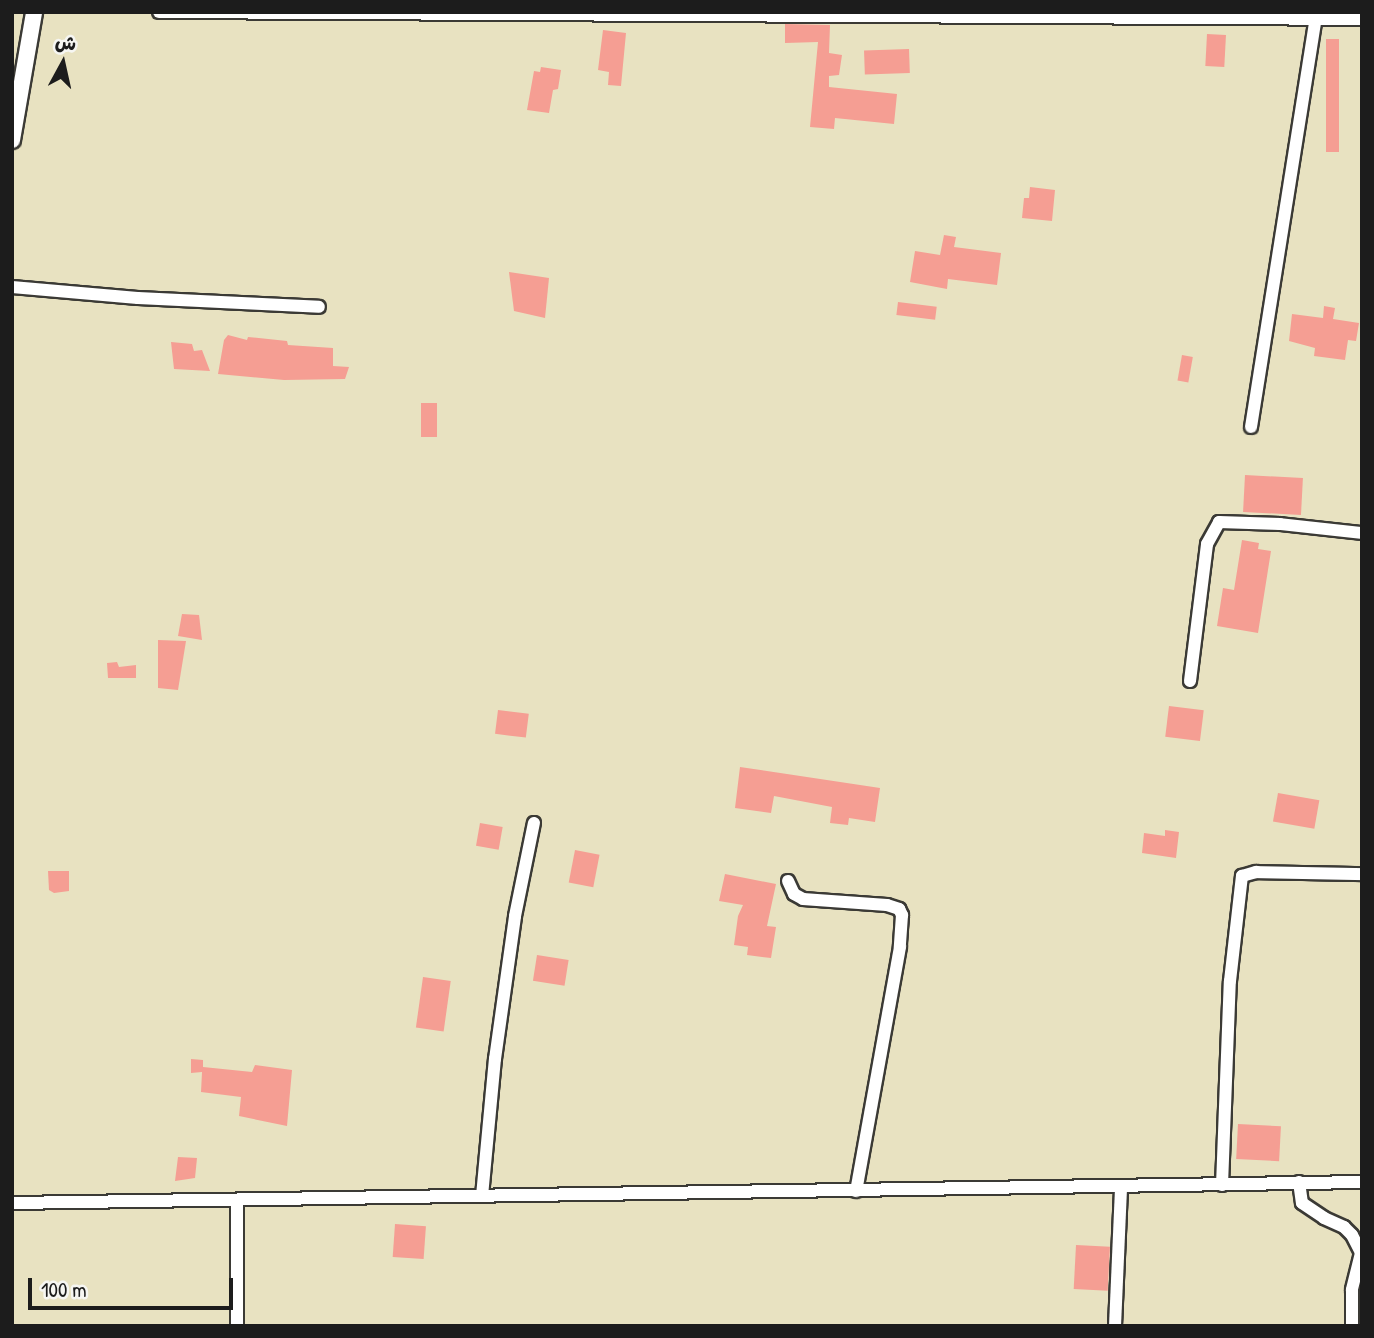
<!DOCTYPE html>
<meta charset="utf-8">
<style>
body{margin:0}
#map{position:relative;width:1374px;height:1338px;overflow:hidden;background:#e8e2c1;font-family:"Patrick Hand","Playpen Sans Arabic",sans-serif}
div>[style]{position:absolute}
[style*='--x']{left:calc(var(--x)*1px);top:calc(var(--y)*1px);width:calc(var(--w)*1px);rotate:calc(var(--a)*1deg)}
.building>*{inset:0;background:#f59e93;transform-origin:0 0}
.roads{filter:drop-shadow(2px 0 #3b3a35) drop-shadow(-2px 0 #3b3a35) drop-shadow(0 2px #3b3a35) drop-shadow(0 -2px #3b3a35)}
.street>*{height:12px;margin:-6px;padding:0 6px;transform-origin:6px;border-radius:6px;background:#fff}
.secondary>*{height:16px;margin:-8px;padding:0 8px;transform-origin:8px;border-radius:8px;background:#fff}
span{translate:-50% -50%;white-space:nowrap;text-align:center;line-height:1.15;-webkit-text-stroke:5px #f6f6f2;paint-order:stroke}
.frame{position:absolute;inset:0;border:14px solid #1c1c1c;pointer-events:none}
.north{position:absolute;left:28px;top:28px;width:70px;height:70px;-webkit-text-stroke:5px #f6f6f2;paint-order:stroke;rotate:8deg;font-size:19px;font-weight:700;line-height:28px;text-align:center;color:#1c1c1c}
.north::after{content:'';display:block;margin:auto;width:24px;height:32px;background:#1c1c1c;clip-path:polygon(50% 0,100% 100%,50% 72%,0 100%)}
.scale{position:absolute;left:28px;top:1278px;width:205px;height:32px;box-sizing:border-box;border:4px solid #1c1c1c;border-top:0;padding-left:9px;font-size:21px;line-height:24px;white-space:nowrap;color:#1c1c1c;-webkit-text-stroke:5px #f6f6f2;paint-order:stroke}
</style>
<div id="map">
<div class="building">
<div style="clip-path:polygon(785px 24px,830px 25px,829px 53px,842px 55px,839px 75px,829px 76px,829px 87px,897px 94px,894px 124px,835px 118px,834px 129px,810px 127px,818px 42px,785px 43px)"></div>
<div style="clip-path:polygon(603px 30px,626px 33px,621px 86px,608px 85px,609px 72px,598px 70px)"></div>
<div style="left:1207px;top:34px;width:19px;height:32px;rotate:3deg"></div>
<div style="left:1326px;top:39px;width:13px;height:113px"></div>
<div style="left:909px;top:49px;width:24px;height:45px;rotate:88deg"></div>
<div style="clip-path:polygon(541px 67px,561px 70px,558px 89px,553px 90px,549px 113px,527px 110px,534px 71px,540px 72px)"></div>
<div style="clip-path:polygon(1030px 187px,1055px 190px,1052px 221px,1022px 218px,1024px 198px,1029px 198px)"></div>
<div style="clip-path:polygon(944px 235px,956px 237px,954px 247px,1001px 253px,997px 285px,948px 279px,947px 289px,910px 282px,915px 251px,940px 255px)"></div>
<div style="clip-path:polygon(509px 272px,549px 278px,545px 318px,514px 311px)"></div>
<div style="left:898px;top:302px;width:39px;height:13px;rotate:7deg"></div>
<div style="clip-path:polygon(1324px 306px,1335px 308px,1333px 319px,1359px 323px,1356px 341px,1348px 340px,1345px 360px,1314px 356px,1315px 348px,1289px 341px,1292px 314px,1323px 318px)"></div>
<div style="clip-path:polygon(228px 335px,247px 340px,248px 337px,287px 341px,288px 345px,333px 348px,333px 366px,349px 367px,345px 379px,284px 380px,218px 374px,224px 340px)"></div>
<div style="clip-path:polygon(171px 342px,192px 344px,194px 351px,202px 350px,210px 371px,174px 369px)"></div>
<div style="left:1182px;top:355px;width:11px;height:26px;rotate:10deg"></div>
<div style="left:421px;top:403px;width:16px;height:34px"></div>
<div style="left:1245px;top:475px;width:58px;height:37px;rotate:3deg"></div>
<div style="clip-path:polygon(1242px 540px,1259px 543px,1258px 549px,1271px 551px,1258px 633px,1217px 626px,1223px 588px,1234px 590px)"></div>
<div style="clip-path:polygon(182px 614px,199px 615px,202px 640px,178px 636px)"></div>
<div style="clip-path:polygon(158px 640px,186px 641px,178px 690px,158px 688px)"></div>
<div style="clip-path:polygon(117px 662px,119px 667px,136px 665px,136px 678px,108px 678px,107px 663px)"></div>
<div style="left:1169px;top:706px;width:35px;height:31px;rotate:7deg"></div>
<div style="left:498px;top:710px;width:31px;height:24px;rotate:7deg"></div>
<div style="clip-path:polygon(740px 767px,880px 788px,875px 822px,849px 818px,848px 825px,830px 823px,832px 807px,774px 796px,771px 813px,735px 808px)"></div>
<div style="left:1278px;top:793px;width:42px;height:29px;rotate:10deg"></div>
<div style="left:480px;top:823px;width:23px;height:23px;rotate:10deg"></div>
<div style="clip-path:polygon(1165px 830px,1179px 832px,1176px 858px,1142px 853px,1144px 833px,1165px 836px)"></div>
<div style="left:575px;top:850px;width:25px;height:33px;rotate:11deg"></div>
<div style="clip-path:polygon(48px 871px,69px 871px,69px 891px,54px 893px,49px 890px)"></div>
<div style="clip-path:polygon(725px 874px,776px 884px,767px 926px,776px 927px,771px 958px,747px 955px,748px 947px,734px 945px,738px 916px,743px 905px,719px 901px)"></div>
<div style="left:537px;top:955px;width:32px;height:26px;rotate:9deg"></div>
<div style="left:423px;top:977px;width:28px;height:51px;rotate:8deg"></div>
<div style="clip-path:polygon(191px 1059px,203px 1060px,203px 1067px,252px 1072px,255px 1065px,292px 1070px,287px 1126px,239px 1116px,241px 1097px,201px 1092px,202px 1072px,191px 1073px)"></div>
<div style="left:1238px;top:1124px;width:43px;height:35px;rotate:3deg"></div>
<div style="clip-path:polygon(178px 1157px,197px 1158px,195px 1178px,175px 1181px)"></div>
<div style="left:395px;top:1224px;width:31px;height:33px;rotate:4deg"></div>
<div style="left:1076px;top:1245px;width:34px;height:44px;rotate:3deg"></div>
</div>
<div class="roads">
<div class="street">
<div style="--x:159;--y:12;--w:1203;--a:0.33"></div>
<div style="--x:12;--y:287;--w:126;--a:5"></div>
<div style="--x:138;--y:298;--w:181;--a:2.8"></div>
<div style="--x:1251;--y:427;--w:414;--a:-81"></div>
<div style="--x:1190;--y:681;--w:138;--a:-82.9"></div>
<div style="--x:1207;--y:544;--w:25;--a:-61"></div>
<div style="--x:1219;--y:522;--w:61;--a:1.9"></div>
<div style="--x:1280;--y:524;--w:82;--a:6.3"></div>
<div style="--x:788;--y:881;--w:14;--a:65"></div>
<div style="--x:794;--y:894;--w:10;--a:29"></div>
<div style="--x:803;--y:899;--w:84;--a:4.1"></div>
<div style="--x:887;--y:905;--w:13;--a:18"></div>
<div style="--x:899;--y:909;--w:7;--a:63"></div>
<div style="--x:902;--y:915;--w:32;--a:94"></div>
<div style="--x:900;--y:947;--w:248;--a:100.2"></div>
<div style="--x:1299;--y:1182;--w:21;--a:82"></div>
<div style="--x:1302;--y:1203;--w:27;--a:34"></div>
<div style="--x:1324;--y:1218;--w:22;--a:24"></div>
<div style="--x:1344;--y:1227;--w:11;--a:45"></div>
<div style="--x:1352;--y:1235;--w:20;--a:63"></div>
<div style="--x:1361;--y:1253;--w:38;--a:104"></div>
<div style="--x:1352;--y:1290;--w:36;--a:90"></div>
<div style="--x:1222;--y:1185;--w:204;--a:-87.8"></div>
<div style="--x:1230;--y:981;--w:106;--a:-83.5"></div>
<div style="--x:1242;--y:876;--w:15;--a:-16"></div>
<div style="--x:1256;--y:872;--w:106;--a:1.1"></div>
<div style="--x:482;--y:1196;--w:138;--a:-84.6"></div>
<div style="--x:495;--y:1059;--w:144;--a:-82"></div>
<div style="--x:515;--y:916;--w:95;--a:-78.5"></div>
<div style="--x:237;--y:1200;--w:126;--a:90"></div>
<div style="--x:12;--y:1203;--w:1350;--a:-0.89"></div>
<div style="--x:1115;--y:1326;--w:139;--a:-87.5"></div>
</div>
<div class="secondary">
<div style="--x:12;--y:140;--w:130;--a:-80.2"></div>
</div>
</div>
<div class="frame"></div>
<div class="north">ش</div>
<div class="scale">100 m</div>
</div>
